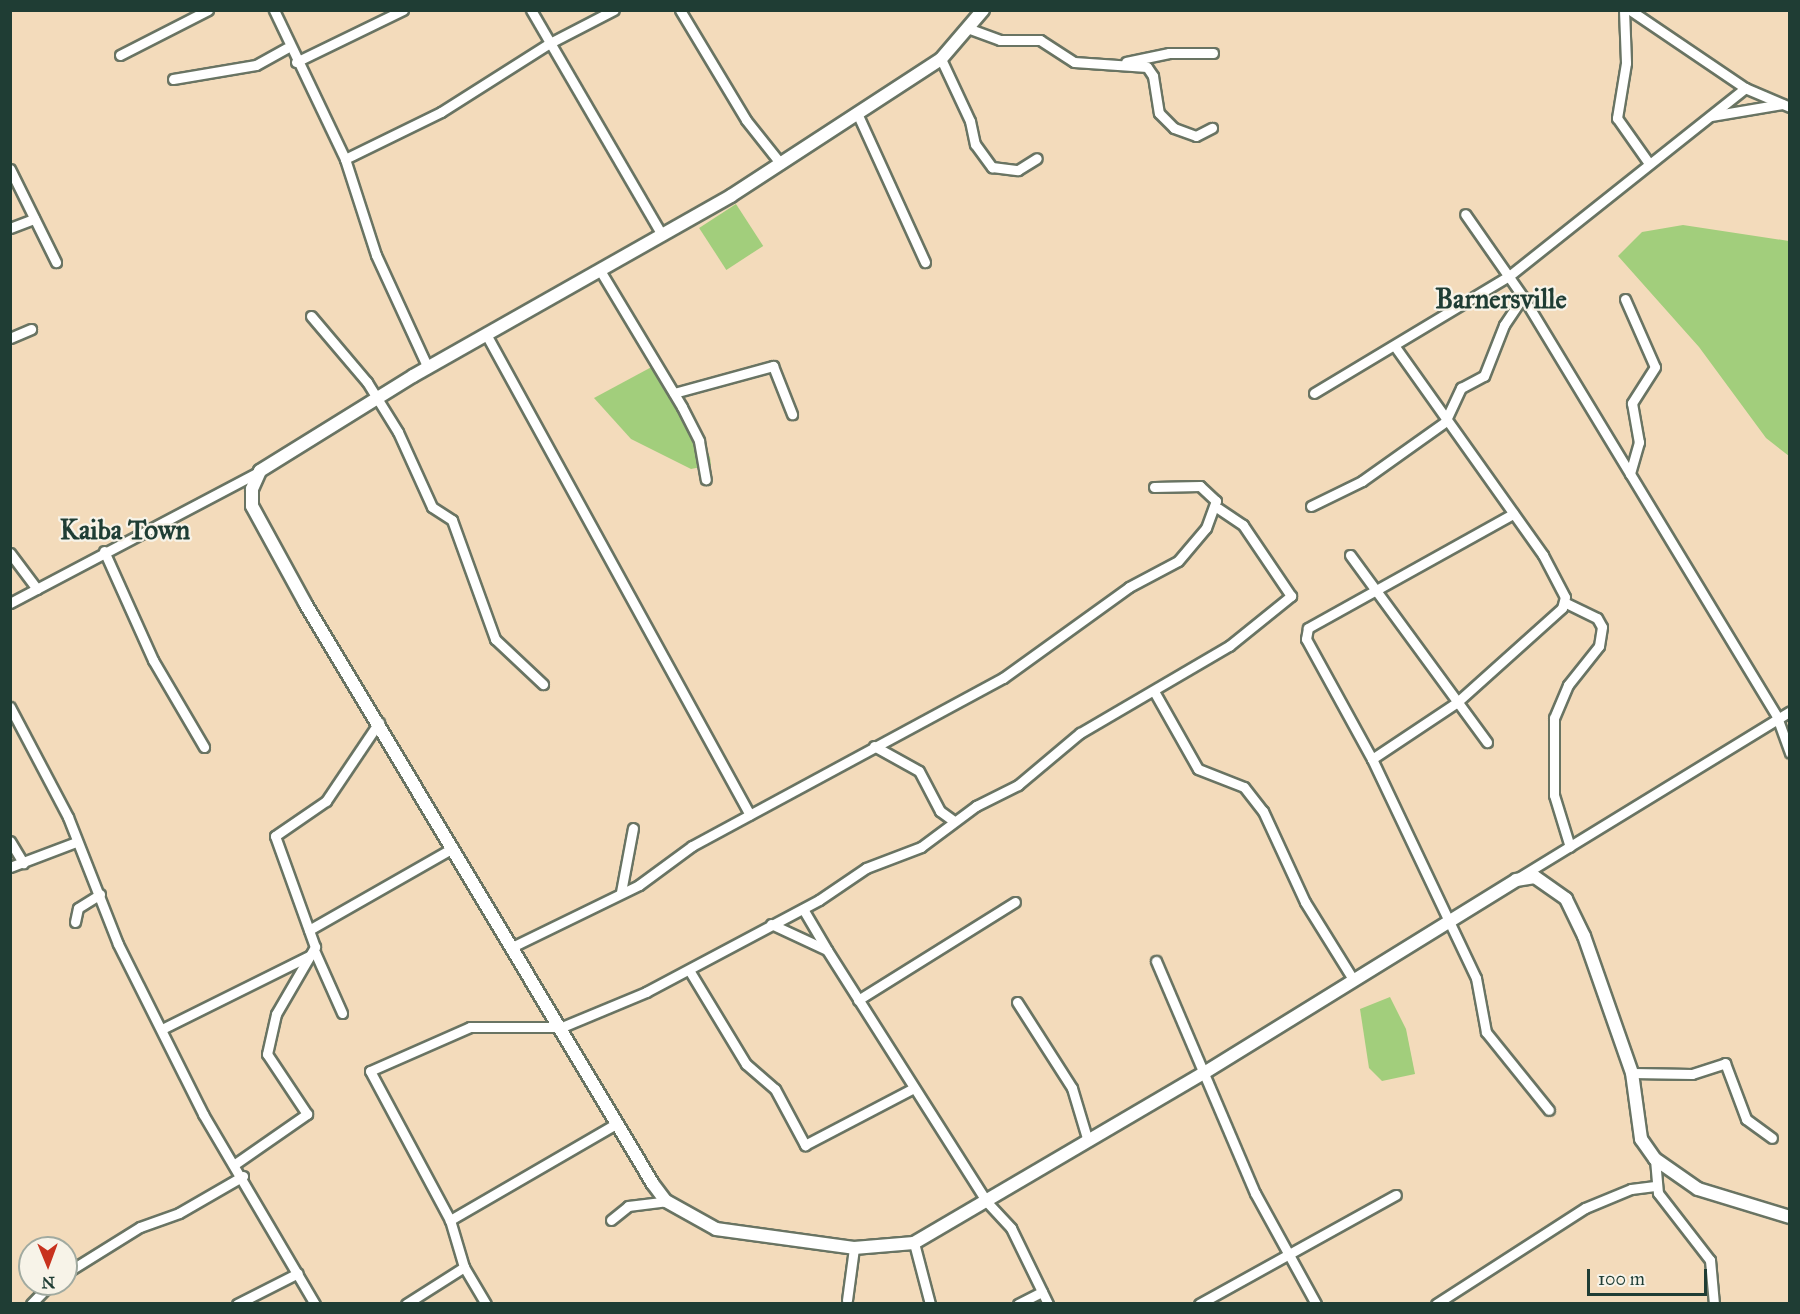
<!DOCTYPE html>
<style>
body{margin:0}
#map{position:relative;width:1800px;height:1314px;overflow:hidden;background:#f3dbbb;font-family:"IM FELL Great Primer",serif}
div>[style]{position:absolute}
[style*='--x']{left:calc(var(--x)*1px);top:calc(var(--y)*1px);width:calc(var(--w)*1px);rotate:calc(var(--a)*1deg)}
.green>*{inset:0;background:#a2ce7c;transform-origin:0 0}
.roads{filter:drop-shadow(2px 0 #697463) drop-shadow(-2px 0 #697463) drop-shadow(0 2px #697463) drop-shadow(0 -2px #697463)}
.minor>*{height:9px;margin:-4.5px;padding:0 4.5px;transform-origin:4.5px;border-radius:4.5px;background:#fff}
.major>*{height:12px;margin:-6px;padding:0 6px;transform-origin:6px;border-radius:6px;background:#fff}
span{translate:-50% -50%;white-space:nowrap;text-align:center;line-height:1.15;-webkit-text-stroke:4.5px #f7f3e8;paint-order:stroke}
.district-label{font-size:27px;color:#1f3d34;font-weight:700}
.frame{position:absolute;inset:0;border:12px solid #1f3d34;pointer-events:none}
.north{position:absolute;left:18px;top:1236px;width:60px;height:60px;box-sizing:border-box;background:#f7f3e8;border:2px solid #a1aaa0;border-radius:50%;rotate:179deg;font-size:16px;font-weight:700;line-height:24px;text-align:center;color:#1f3d34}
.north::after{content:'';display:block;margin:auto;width:21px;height:27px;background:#c8321e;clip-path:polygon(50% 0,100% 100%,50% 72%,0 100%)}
.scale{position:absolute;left:1587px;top:1269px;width:120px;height:27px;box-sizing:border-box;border:3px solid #1f3d34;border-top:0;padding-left:8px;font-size:18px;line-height:21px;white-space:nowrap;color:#1f3d34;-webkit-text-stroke:4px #f7f3e8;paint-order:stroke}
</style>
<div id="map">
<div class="green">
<div style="left:736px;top:204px;width:50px;height:44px;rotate:57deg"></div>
<div style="clip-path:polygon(1683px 225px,1789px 241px,1789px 456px,1766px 438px,1699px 347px,1618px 256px,1642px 232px)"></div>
<div style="clip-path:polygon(659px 363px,710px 457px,711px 465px,691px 469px,631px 439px,594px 398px)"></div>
<div style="clip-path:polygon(1390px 997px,1406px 1029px,1415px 1074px,1382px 1081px,1369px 1068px,1360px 1009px)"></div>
</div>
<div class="roads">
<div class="minor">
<div style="--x:274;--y:10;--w:165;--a:64.5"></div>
<div style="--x:345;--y:159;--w:101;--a:72.1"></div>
<div style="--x:376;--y:255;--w:124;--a:65.3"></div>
<div style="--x:531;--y:10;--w:260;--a:59.8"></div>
<div style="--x:680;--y:10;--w:128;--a:59"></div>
<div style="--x:746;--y:120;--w:56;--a:51.5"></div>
<div style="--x:1624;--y:10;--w:53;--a:87.8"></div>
<div style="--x:1626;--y:63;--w:56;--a:99.3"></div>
<div style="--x:1617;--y:118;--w:54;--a:54.8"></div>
<div style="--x:1630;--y:10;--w:139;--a:34.1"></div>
<div style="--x:1745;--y:88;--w:49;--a:22.9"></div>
<div style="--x:970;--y:29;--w:32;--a:20"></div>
<div style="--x:1000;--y:40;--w:40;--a:0"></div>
<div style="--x:1040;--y:40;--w:40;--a:32.9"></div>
<div style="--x:1074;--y:62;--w:73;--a:3.9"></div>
<div style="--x:1147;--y:67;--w:11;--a:56"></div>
<div style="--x:1153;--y:76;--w:37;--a:81"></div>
<div style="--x:1159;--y:113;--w:21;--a:45"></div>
<div style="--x:1174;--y:128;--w:23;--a:20"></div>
<div style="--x:1196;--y:136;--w:18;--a:-27"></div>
<div style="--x:120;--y:55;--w:99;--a:-27.1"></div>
<div style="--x:941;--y:59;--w:68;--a:64.9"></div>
<div style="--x:970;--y:121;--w:24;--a:78"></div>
<div style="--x:975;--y:144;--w:29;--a:54"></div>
<div style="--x:992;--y:167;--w:26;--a:7"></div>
<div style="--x:1018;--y:170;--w:22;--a:-32"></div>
<div style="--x:296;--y:62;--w:119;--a:-25.9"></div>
<div style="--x:1126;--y:62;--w:44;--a:-11.8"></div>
<div style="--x:1169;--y:53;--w:44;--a:0"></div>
<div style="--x:173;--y:79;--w:84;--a:-9.6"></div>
<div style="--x:256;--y:65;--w:35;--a:-29"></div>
<div style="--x:857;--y:113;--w:164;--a:65.5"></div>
<div style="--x:1711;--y:116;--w:72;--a:-9.6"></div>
<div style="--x:345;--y:159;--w:107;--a:-26.1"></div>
<div style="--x:441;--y:112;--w:127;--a:-32.4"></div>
<div style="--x:548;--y:44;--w:74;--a:-27.3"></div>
<div style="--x:10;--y:169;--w:104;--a:63.7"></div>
<div style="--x:10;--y:228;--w:26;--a:-21"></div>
<div style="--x:601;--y:272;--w:157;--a:59"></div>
<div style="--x:682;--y:407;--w:38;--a:63"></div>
<div style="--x:699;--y:441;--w:39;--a:80"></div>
<div style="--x:1523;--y:297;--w:491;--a:58.8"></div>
<div style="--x:1777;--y:717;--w:38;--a:70"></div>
<div style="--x:1625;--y:299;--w:74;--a:66.2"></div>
<div style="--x:1655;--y:367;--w:43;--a:122.6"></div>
<div style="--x:1632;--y:403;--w:40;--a:80"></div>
<div style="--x:1639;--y:442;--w:33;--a:106"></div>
<div style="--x:311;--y:316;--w:87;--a:49.7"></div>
<div style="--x:367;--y:382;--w:59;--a:58.2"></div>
<div style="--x:398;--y:432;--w:82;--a:65.6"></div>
<div style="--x:432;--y:507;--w:24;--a:33"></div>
<div style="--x:452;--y:520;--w:127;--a:70.1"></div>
<div style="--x:495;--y:639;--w:66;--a:43.2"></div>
<div style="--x:487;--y:336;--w:546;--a:61.23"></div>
<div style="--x:10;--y:338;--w:23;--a:-23"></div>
<div style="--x:1396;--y:348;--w:254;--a:54.6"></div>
<div style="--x:1543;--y:555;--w:47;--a:62.4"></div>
<div style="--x:1565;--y:597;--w:11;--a:105"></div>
<div style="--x:1562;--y:608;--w:142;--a:138.1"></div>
<div style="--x:1456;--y:703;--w:101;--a:146.3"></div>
<div style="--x:1372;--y:759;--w:242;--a:64.6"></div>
<div style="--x:1476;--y:978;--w:55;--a:79.5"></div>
<div style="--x:1486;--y:1032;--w:100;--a:51.1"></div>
<div style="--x:674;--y:393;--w:103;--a:-15.3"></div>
<div style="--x:773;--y:366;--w:52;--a:68.4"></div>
<div style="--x:1314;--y:393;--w:227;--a:-31"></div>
<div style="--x:1509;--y:276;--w:302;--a:-38.5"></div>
<div style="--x:1311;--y:506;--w:57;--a:-26.1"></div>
<div style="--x:1362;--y:481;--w:102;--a:-35.4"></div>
<div style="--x:1445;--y:422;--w:38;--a:-65"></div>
<div style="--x:1461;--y:388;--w:26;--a:-28"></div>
<div style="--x:1484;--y:376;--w:55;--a:-68.6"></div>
<div style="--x:1504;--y:325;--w:34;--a:-56"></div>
<div style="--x:1523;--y:297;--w:101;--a:-124.9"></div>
<div style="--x:104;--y:551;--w:120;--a:65.8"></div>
<div style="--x:153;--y:660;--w:101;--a:59.6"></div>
<div style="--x:10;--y:553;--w:45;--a:53.1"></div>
<div style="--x:1350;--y:555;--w:232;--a:53.8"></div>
<div style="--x:10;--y:603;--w:283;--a:-27.8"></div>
<div style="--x:1566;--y:603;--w:34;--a:26"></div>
<div style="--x:1597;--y:618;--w:10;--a:61"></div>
<div style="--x:1602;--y:627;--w:19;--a:99"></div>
<div style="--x:1599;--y:646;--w:50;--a:128.5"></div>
<div style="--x:1568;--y:685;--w:36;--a:113"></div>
<div style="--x:1554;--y:718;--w:77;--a:90"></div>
<div style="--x:1554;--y:795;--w:54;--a:72.9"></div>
<div style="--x:1155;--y:693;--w:87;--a:60.5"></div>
<div style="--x:1198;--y:769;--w:49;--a:21.4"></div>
<div style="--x:1244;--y:787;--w:31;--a:52"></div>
<div style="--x:1263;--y:811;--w:100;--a:65.2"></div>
<div style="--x:1305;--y:902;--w:91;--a:58.1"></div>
<div style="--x:10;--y:707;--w:124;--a:62.2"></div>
<div style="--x:68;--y:817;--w:136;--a:68.5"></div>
<div style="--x:118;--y:944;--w:190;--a:63.4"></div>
<div style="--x:203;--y:1114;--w:221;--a:59.5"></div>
<div style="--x:874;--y:746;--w:51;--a:29.1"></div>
<div style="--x:919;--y:771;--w:45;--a:62.3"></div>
<div style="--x:940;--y:811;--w:17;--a:36"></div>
<div style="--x:1372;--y:759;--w:137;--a:-118.8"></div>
<div style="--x:1306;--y:639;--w:11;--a:-80"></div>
<div style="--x:1308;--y:628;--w:235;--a:-29.1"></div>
<div style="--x:10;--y:841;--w:26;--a:59"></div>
<div style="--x:10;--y:867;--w:71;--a:-20.7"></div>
<div style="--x:1518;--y:878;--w:319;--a:-31.5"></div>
<div style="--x:621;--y:892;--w:65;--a:-79.4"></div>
<div style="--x:803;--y:909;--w:45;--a:59.5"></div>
<div style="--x:75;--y:922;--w:14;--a:-78"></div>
<div style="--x:78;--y:908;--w:26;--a:-32"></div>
<div style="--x:771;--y:924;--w:62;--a:24.9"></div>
<div style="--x:827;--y:950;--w:297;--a:57.6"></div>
<div style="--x:986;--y:1201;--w:37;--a:47"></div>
<div style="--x:1011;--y:1228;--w:85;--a:64"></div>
<div style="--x:309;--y:930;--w:166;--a:-29.7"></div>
<div style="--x:512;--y:947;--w:141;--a:-26"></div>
<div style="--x:639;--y:885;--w:66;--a:-36.3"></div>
<div style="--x:692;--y:846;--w:353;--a:-28.4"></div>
<div style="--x:1003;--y:678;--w:155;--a:-35.8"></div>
<div style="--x:1129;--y:587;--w:55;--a:-28"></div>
<div style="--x:1178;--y:561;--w:43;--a:-49.7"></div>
<div style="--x:1206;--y:528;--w:29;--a:-70"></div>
<div style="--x:1216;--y:501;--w:22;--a:-137"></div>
<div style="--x:1200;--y:486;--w:46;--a:178.8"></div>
<div style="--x:314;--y:950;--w:69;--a:66"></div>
<div style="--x:1156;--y:961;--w:252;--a:66.9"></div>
<div style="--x:1255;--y:1193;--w:127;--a:61.2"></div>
<div style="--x:689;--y:970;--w:110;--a:58.8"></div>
<div style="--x:746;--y:1064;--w:38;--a:41"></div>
<div style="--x:775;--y:1089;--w:64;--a:61.8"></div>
<div style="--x:805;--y:1145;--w:121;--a:-27.6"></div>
<div style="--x:858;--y:1000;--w:185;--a:-32"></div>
<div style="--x:1017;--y:1002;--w:102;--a:57.4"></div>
<div style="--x:1072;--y:1088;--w:52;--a:73.3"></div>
<div style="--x:162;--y:1029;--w:164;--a:-26.4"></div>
<div style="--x:1632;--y:1073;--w:60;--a:1"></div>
<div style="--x:1692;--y:1074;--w:35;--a:-18"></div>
<div style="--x:1725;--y:1063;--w:60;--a:69.4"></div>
<div style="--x:1746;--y:1119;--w:32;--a:36"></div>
<div style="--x:614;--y:1125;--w:190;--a:149.9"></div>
<div style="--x:450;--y:1220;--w:169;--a:-118.2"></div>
<div style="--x:370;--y:1071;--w:109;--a:-23.7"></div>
<div style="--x:470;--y:1027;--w:92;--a:0"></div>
<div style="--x:562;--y:1027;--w:91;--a:-22.6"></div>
<div style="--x:646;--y:992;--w:196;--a:-28"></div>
<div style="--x:819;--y:900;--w:57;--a:-34.2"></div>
<div style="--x:866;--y:868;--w:59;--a:-20.9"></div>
<div style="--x:921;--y:847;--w:69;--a:-36.7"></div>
<div style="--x:976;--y:806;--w:47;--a:-26.6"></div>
<div style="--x:1018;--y:785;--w:81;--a:-40"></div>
<div style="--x:1080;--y:733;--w:173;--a:-30.3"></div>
<div style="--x:1229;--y:646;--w:80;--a:-38.9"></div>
<div style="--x:1291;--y:596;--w:86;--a:-124.1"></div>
<div style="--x:1243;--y:525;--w:30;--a:-146"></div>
<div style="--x:1655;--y:1159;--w:34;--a:85"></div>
<div style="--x:1658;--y:1193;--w:85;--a:52.2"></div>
<div style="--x:1710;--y:1260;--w:44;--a:84.8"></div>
<div style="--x:235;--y:1164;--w:88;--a:-34.8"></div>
<div style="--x:307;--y:1114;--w:72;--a:-123.7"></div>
<div style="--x:267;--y:1054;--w:41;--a:-77.3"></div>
<div style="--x:276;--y:1014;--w:78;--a:-59.8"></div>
<div style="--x:315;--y:947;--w:118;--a:-109.8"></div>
<div style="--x:275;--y:836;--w:62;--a:-34.5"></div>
<div style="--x:326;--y:801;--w:95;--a:-56.1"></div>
<div style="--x:450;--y:1220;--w:49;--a:73.4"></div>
<div style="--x:464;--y:1267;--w:43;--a:59.3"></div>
<div style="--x:611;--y:1220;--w:22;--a:-39"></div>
<div style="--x:628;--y:1206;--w:38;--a:-7"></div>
<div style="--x:914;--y:1243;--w:63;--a:75.3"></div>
<div style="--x:66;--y:1273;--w:87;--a:-31.9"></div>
<div style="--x:140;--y:1227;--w:41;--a:-19.7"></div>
<div style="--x:179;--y:1213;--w:74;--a:-30"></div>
<div style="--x:847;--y:1300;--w:52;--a:-82.3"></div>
<div style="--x:31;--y:1304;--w:28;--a:-46"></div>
<div style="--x:237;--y:1304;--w:68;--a:-26.9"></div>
<div style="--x:406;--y:1304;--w:69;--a:-32.5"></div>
<div style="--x:1018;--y:1304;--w:27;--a:-27"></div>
<div style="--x:1199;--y:1304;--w:225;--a:-29"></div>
<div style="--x:1436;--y:1304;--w:177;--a:-32.8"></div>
<div style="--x:1585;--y:1208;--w:50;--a:-22.4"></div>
<div style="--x:1631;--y:1189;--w:26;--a:-7"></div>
</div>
<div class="major">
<div style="--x:983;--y:10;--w:65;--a:130.6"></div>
<div style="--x:941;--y:59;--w:251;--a:146.9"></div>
<div style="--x:731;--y:196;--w:365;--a:150.5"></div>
<div style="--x:413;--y:376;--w:180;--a:148.2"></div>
<div style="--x:260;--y:471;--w:20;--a:114"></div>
<div style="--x:252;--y:489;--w:17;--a:90"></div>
<div style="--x:252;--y:506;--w:111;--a:61.3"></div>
<div style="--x:305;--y:603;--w:677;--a:59.08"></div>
<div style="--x:653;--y:1184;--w:21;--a:53"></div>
<div style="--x:666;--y:1201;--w:57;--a:29.2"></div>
<div style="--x:716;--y:1229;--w:139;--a:7.8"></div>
<div style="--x:854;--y:1248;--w:60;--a:-4.8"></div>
<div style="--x:914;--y:1243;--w:336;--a:-30.4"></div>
<div style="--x:1204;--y:1073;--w:367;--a:-31.7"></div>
<div style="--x:1516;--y:880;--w:19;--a:-9"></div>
<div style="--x:1535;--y:877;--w:38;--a:35"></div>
<div style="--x:1566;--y:899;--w:41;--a:64.1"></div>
<div style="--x:1584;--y:936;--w:145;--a:70.7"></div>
<div style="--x:1632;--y:1073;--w:67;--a:82.2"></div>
<div style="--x:1641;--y:1139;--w:24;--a:55"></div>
<div style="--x:1655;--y:1159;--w:52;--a:34.9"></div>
<div style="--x:1698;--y:1189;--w:96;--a:16.9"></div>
</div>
</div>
<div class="district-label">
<span style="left:1501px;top:299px">Barnersville</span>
<span style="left:125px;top:530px">Kaiba Town</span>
</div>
<div class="frame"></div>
<div class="north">N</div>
<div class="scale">100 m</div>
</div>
